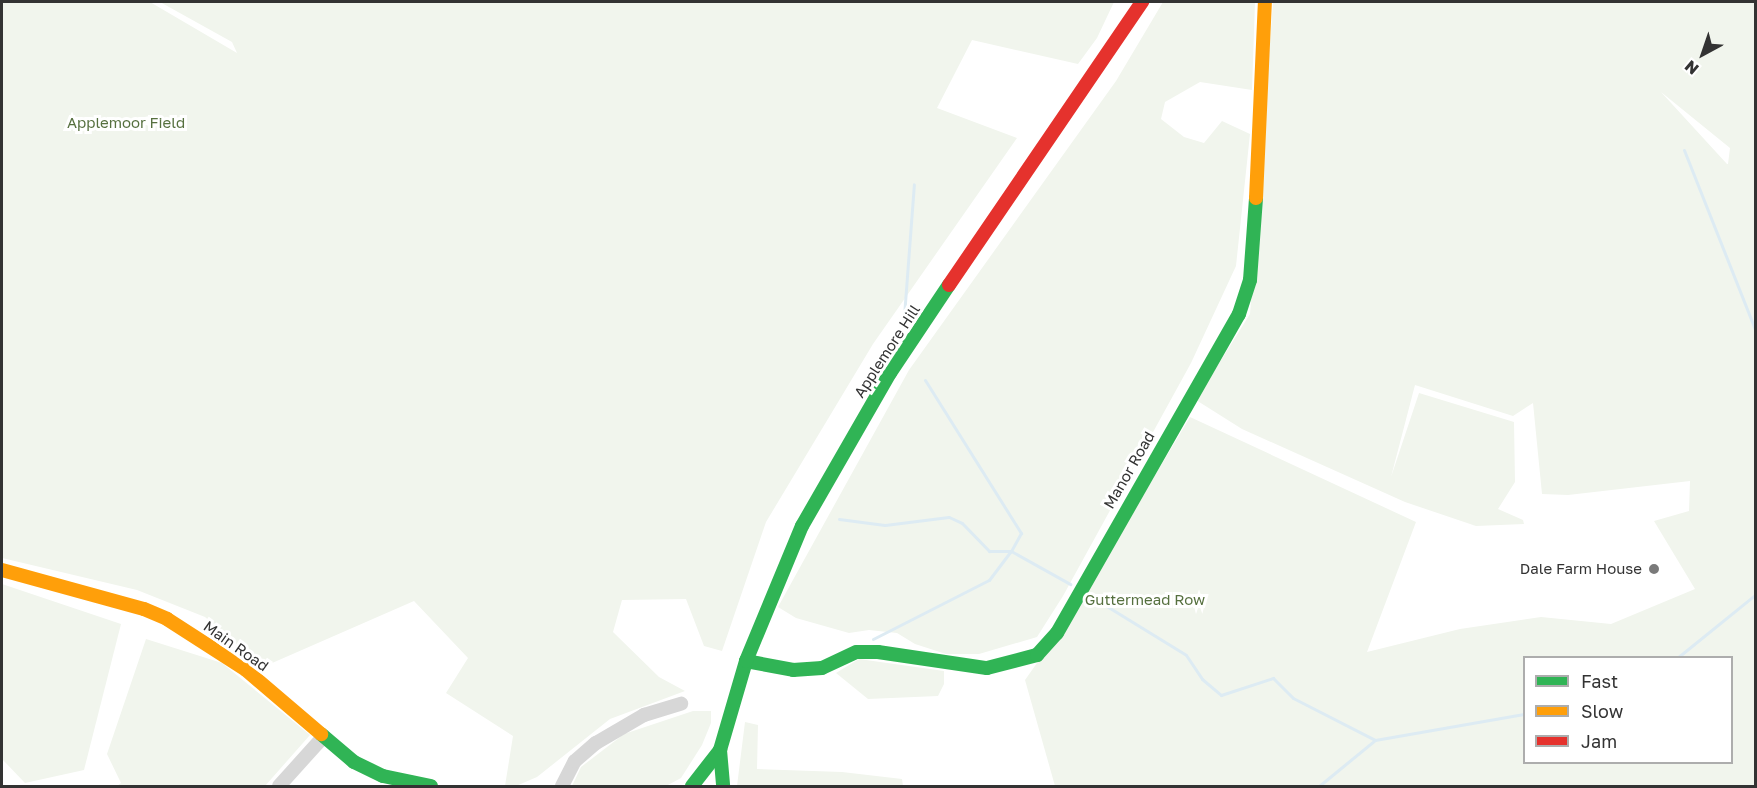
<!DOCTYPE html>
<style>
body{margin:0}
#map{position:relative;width:1757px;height:788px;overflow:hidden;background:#fff;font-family:"Golos Text",sans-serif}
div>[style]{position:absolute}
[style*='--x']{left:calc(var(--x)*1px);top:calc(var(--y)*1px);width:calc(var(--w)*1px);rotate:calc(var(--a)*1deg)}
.green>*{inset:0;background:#f1f5ed}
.stream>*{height:3px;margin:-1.5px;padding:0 1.5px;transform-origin:1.5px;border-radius:1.5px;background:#ddebf3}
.street>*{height:14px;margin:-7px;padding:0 7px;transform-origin:7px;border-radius:7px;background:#d7d7d7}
.fast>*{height:14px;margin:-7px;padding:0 7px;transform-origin:7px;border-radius:7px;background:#30b455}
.slow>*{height:14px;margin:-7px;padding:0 7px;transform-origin:7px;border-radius:7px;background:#ff9f0a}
.jam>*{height:14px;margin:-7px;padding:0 7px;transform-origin:7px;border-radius:7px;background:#e5322d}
.dots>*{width:16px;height:16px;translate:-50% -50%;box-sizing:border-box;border:3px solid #fff;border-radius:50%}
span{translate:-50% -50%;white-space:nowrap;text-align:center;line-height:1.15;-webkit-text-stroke:6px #fff;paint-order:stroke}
.park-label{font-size:15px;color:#56703f}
.street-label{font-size:15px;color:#333}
.poi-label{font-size:15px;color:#333}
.right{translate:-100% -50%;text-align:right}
.frame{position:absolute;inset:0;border:3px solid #333;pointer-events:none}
.legend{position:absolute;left:1523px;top:656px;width:210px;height:108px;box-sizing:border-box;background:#fff;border:2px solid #adadad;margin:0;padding:8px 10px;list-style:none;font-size:18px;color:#333}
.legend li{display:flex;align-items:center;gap:12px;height:30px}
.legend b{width:30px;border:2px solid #adadad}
.north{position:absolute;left:1673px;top:24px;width:60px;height:60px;-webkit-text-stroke:4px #fff;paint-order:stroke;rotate:220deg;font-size:16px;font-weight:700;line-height:24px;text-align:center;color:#333}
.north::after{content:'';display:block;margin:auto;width:21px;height:27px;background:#333;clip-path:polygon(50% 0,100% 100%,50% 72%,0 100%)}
</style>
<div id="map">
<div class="green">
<div style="clip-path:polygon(2px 2px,150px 2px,237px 53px,232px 42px,160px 2px,1114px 2px,1097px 38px,1078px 64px,972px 40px,937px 108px,1017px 138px,873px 344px,766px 522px,722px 651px,704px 646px,686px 599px,622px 600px,613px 632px,659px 677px,685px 691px,610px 719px,537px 777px,516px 786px,505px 786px,513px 736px,446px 693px,468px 658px,414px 601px,263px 667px,205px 617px,137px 590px,2px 558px)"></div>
<div style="clip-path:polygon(1163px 2px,1255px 2px,1252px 90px,1200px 82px,1165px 102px,1161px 119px,1184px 137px,1204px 143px,1222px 121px,1250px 134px,1236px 266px,1191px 363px,1063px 596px,1037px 637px,979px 654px,946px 654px,915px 644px,897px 633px,869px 630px,849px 633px,796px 618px,778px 607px,909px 370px,1116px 81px)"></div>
<div style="clip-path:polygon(evenodd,1273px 2px,1755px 2px,1755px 786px,1055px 786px,1025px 680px,1073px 612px,1190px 417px,1416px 522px,1367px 652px,1460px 629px,1541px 617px,1611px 624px,1695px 589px,1654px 521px,1689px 511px,1690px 481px,1568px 495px,1542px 494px,1533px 403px,1513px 416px,1415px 385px,1391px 477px,1419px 393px,1514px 422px,1515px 482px,1498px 509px,1523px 520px,1524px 524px,1476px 526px,1405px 502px,1242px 429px,1196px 400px,1250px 314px,1273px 2px,1661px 92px,1730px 148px,1728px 164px,1727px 164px,1661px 92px,1273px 2px,1524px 658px,1732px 658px,1732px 762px,1524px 762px,1524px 658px)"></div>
<div style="clip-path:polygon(2px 584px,121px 624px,84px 770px,25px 783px,2px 759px)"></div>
<div style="clip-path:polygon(146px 639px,222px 663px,310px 735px,265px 786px,117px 786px,121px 783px,107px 754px)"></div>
<div style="clip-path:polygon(859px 659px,944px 671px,944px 684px,938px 696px,868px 699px,836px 673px)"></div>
<div style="clip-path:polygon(693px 711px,711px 711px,711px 723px,702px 745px,681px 778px,666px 786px,572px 786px,581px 767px,624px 734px)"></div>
<div style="clip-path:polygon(745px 722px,758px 725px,757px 769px,842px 772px,902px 779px,903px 786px,737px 786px)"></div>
</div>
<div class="stream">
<div style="--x:1684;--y:150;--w:196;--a:68.4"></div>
<div style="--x:904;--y:316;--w:132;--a:-85.7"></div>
<div style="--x:925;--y:380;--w:181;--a:57.9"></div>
<div style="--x:1021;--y:533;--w:21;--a:119"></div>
<div style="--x:1011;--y:551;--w:68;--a:29.2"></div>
<div style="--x:839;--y:519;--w:46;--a:7.4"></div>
<div style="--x:885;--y:525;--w:64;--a:-7.1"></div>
<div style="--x:949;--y:517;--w:14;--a:25"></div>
<div style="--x:962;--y:523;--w:39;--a:46"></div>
<div style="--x:989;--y:551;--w:22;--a:0"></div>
<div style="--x:1087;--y:594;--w:116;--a:31.6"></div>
<div style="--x:1186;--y:655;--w:29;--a:56"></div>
<div style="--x:1202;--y:679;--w:25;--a:40"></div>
<div style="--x:1221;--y:695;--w:55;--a:-18.1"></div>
<div style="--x:1273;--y:678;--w:28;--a:45"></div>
<div style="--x:1293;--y:698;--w:92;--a:27.1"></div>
<div style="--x:1375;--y:740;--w:151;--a:-9.9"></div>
<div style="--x:873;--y:639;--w:130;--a:-27"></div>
<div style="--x:989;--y:580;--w:36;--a:-53"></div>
<div style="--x:1677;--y:658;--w:102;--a:-39"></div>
<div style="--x:1319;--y:786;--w:72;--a:-39.4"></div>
</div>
<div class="street">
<div style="--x:279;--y:786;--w:67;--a:-48"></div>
<div style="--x:562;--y:786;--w:28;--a:-63"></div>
<div style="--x:575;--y:761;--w:28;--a:-41"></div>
<div style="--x:596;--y:743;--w:56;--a:-30.3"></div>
<div style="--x:644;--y:715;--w:39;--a:-17"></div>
</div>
<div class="fast">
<div style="--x:746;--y:661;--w:48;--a:10.8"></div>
<div style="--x:793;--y:670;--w:29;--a:-4"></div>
<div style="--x:822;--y:668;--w:38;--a:-25"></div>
<div style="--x:857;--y:652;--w:21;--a:0"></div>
<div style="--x:878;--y:652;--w:110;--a:8.4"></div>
<div style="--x:987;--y:668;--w:52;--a:-14.6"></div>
<div style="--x:1037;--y:655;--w:30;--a:-48"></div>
<div style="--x:1057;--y:633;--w:367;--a:-60.3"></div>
<div style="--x:1239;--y:314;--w:36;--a:-72"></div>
<div style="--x:1250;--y:280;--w:82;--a:-85.8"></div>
<div style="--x:321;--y:734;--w:43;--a:40.3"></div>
<div style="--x:354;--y:762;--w:32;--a:26"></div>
<div style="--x:383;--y:776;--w:49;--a:11.8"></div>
<div style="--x:720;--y:750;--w:36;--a:85"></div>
<div style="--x:692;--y:786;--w:46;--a:-52.1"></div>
<div style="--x:720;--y:750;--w:93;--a:-73.7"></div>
<div style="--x:746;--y:661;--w:146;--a:-67.5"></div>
<div style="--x:802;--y:526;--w:177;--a:-60.1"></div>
<div style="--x:890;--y:373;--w:106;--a:-56.2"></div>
</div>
<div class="slow">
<div style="--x:1256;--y:198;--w:196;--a:-87.4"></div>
<div style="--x:2;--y:570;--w:147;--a:15.4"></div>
<div style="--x:144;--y:609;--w:25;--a:23"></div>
<div style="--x:167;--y:619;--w:94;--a:32.8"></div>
<div style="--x:246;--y:670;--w:99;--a:40.5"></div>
</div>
<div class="jam">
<div style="--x:949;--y:285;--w:343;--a:-55.7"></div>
</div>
<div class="dots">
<div style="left:1654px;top:569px;background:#7a7a7a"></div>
</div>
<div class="park-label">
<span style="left:126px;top:123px">Applemoor Field</span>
<span style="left:1145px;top:600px">Guttermead Row</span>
</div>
<div class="street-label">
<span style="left:887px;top:351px;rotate:-57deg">Applemore Hill</span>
<span style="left:1129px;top:470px;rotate:-60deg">Manor Road</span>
<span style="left:236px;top:646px;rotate:35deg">Main Road</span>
</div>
<div class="poi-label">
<span class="right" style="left:1642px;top:569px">Dale Farm House</span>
</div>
<div class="frame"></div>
<ul class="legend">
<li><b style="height:8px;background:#30b455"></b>Fast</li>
<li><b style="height:8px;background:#ff9f0a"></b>Slow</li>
<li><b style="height:8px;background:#e5322d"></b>Jam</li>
</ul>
<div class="north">N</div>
</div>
